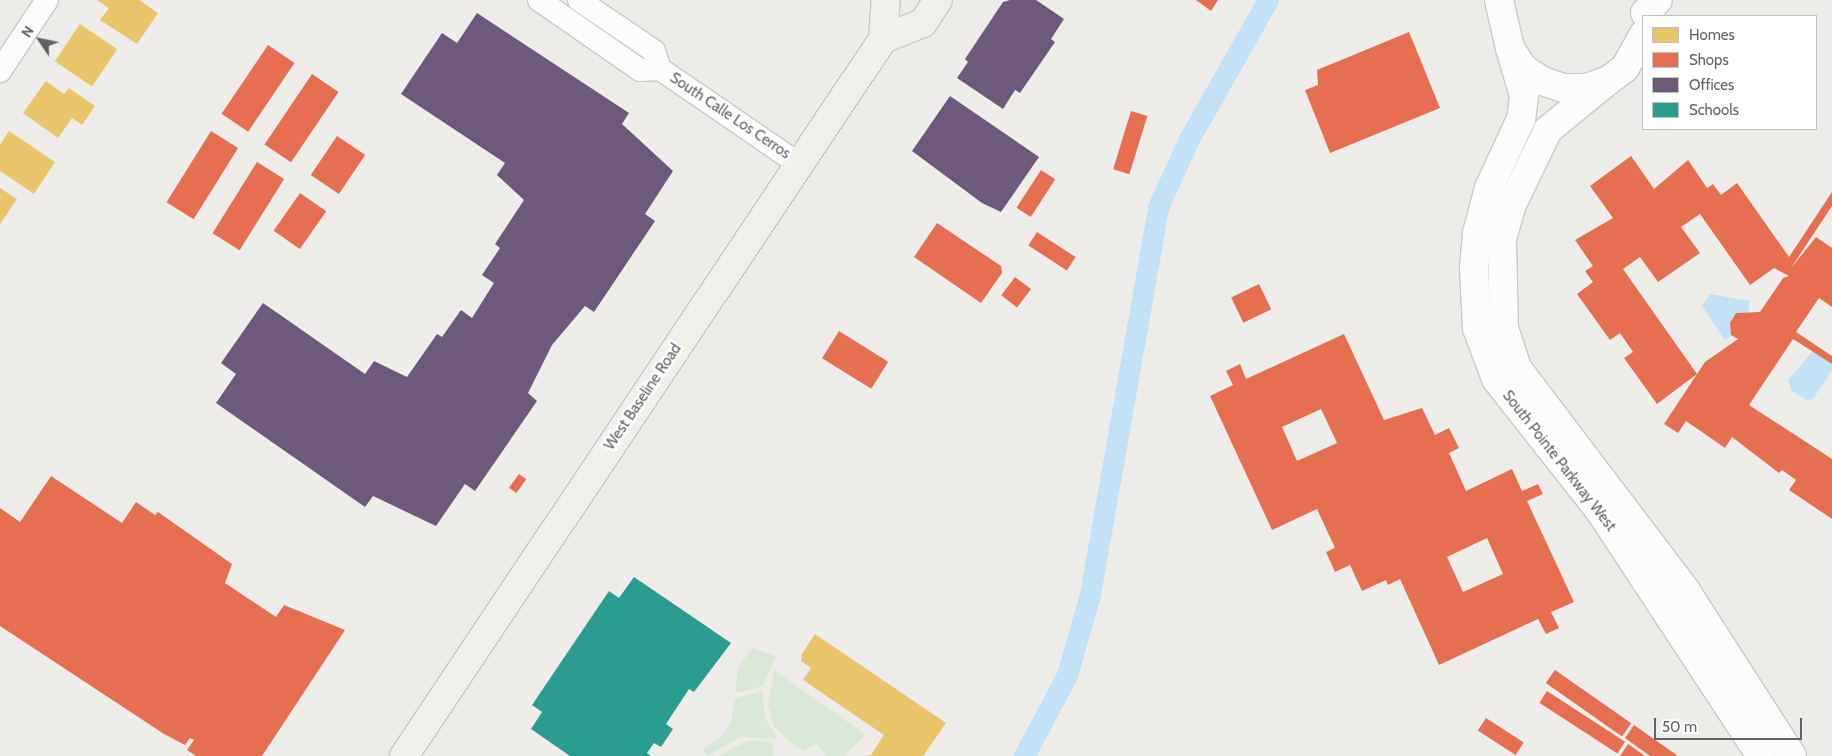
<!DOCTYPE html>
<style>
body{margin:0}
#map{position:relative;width:1832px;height:756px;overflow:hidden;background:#eeedea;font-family:Cabin,sans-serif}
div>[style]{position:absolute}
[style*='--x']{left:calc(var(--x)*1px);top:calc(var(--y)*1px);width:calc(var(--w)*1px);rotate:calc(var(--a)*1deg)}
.green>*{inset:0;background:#dae9d7}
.water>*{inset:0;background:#c3e1f4}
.homes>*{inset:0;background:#e9c46a;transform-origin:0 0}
.shops>*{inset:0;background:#e76f51;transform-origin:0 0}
.offices>*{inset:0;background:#6d597a}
.schools>*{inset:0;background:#2a9d8f}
.canal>*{height:21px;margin:-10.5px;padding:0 10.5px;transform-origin:10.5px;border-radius:10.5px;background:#c3e1f4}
.roads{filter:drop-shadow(1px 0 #c9c9c9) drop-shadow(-1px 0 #c9c9c9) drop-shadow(0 1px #c9c9c9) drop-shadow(0 -1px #c9c9c9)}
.street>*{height:22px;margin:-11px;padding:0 11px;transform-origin:11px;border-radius:11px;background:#fcfcfc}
.secondary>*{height:28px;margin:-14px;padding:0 14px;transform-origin:14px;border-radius:14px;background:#fcfcfc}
.primary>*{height:28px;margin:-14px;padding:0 14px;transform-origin:14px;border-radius:14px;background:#f2f0ea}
span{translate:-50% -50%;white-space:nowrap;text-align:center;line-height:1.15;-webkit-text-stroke:5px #fff;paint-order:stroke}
.street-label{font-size:15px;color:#5f6367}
.legend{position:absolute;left:1642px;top:15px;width:175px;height:115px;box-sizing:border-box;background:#fff;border:1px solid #bfc1c2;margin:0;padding:6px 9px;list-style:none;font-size:15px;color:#5f6367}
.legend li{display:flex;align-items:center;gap:10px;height:25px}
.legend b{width:25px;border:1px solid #bfc1c2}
.north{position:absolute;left:15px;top:15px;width:50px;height:50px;-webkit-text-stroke:4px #fff;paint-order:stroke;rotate:304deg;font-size:14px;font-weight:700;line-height:20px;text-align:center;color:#5f6367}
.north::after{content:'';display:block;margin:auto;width:18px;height:22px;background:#5f6367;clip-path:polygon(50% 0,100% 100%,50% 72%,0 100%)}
.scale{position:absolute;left:1654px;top:718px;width:148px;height:22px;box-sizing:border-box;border:2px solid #5f6367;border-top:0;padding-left:6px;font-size:15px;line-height:18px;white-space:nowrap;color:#5f6367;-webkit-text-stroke:4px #fff;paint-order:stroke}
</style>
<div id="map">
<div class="green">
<div style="clip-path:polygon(752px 648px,776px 656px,763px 686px,735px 693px,738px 668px)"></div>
<div style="clip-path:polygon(774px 670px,866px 735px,844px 756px,827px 756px,817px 744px,803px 751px,787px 740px,774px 726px,768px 705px)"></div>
<div style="clip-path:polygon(762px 691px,766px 720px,778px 739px,740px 737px,708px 756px,702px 750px,721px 737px,731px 722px,735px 699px)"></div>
<div style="clip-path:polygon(750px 740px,773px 743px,773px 756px,718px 756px)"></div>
</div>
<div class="water">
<div style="clip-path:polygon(1710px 294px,1750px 301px,1749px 312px,1736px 314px,1730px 324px,1732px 335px,1725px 340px,1702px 306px)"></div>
<div style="clip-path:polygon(1813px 351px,1832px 364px,1832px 370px,1813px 399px,1806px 400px,1791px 390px,1788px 380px)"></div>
</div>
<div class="homes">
<div style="clip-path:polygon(97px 0,139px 0,158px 13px,137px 44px,100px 20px,109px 8px)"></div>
<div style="left:80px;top:24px;width:45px;height:45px;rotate:34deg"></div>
<div style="clip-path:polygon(46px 81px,64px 94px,69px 88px,95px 106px,82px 125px,72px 118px,58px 138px,23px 113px)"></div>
<div style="clip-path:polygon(9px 131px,55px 162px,34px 194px,0 171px,0 145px)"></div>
<div style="clip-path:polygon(0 188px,17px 199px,0 224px)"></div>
<div style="clip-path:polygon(815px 634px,946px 723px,923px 756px,865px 756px,871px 755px,884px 735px,803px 680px,811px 668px,801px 661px,802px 654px)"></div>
</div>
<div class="shops">
<div style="clip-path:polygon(1196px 0,1218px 0,1211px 11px)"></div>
<div style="clip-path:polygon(1409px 32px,1440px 108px,1330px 153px,1305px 90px,1318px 85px,1317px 70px)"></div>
<div style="left:268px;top:45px;width:32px;height:83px;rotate:34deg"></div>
<div style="left:312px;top:74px;width:32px;height:85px;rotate:34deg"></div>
<div style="left:1131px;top:111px;width:17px;height:61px;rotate:17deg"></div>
<div style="left:211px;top:131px;width:32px;height:84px;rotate:32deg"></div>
<div style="left:337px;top:136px;width:34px;height:47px;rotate:34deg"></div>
<div style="clip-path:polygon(1631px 156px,1654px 189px,1688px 160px,1707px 188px,1713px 184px,1721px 195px,1737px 183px,1789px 257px,1832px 192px,1832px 206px,1791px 268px,1816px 237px,1832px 248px,1832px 307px,1819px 298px,1796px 332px,1832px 356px,1832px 364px,1793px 339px,1749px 405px,1832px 459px,1832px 519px,1789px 490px,1796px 480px,1782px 470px,1779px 473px,1732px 437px,1725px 448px,1686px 421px,1678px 433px,1664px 424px,1705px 362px,1738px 339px,1731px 335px,1730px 323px,1736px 313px,1760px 312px,1783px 278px,1789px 276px,1774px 268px,1750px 285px,1700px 214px,1681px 227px,1700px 253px,1658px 282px,1640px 257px,1623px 269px,1697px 374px,1657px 404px,1624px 358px,1633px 352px,1620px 333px,1610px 340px,1577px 294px,1593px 282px,1585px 271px,1593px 266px,1575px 240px,1613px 218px,1590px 186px)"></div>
<div style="left:257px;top:162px;width:32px;height:84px;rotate:32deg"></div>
<div style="left:1041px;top:170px;width:17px;height:45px;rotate:33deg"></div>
<div style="left:300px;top:193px;width:32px;height:46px;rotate:35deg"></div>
<div style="clip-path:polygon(937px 223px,1001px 266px,1002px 273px,981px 303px,914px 257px)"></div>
<div style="left:1037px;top:232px;width:46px;height:16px;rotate:33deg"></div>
<div style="left:1015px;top:277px;width:20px;height:23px;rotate:37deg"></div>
<div style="left:1259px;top:284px;width:28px;height:31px;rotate:64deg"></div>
<div style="left:839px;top:331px;width:58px;height:32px;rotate:32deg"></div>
<div style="clip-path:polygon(evenodd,1344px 334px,1384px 420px,1422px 408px,1435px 435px,1449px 428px,1459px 448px,1449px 453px,1466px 491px,1512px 469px,1522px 491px,1538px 484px,1543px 494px,1527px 501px,1574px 602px,1551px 612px,1559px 628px,1546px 634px,1538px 619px,1439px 665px,1400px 579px,1388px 585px,1386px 580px,1362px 591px,1350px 565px,1335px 572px,1326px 552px,1335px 548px,1317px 509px,1272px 530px,1210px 396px,1233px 385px,1226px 371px,1240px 364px,1246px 379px,1344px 334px,1321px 409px,1337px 443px,1297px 461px,1282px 427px,1321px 409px,1344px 334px,1487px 538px,1503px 574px,1463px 592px,1447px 557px,1487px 538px)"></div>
<div style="left:519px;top:474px;width:9px;height:17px;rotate:36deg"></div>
<div style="clip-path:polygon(51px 476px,122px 523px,136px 502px,155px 515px,158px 512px,232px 564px,225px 583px,276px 617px,284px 605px,345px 630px,262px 756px,196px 756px,187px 750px,194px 740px,190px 738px,185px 745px,164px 734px,0 626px,0 508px,20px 522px)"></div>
<div style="left:1555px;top:670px;width:93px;height:16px;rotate:35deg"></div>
<div style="left:1547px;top:691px;width:93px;height:14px;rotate:33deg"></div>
<div style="left:1486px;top:718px;width:45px;height:15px;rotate:33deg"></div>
<div style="clip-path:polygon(1634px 725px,1678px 756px,1650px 756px,1625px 738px)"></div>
<div style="clip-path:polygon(1628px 744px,1645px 756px,1620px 756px)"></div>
</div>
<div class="offices">
<div style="clip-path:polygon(1010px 0,1036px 0,1064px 19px,1051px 39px,1055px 42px,1020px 93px,1015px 90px,1003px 109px,957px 78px,968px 62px,965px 59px,1003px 2px)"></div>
<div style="clip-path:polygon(477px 13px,629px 113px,622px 124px,673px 171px,645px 214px,655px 221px,594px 312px,585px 306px,552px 345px,528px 393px,537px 401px,475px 491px,465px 484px,436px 526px,373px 496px,365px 507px,216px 403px,236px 374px,221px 363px,263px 303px,365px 374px,374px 361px,407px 377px,437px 334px,442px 337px,461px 310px,472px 318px,494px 283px,482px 275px,500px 248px,495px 244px,524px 200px,497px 175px,505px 163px,401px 94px,442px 33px,457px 43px)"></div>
<div style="clip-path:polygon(950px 96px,1039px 157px,1001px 212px,982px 203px,912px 151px)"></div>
</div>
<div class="schools">
<div style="clip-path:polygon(634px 577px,731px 643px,694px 692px,689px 689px,666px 724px,673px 729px,661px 747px,654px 743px,647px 753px,651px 756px,570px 756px,531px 729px,542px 712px,532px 705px,609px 591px,619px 598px)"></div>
</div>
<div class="canal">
<div style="--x:1024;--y:756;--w:92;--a:-62"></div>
<div style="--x:1067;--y:675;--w:84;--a:-74.1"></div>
<div style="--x:1090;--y:594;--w:393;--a:-80"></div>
<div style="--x:1158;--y:207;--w:75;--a:-65.5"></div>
<div style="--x:1189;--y:139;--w:160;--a:-60.4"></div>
</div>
<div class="roads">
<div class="street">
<div style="--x:539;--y:0;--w:123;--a:34.7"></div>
<div style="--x:640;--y:70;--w:20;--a:-3"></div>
<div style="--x:660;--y:69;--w:168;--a:34.4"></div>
<div style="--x:579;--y:0;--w:91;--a:34.2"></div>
<div style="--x:654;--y:51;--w:19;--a:72"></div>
<div style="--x:0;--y:71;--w:85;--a:-56.5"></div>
</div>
<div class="secondary">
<div style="--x:1499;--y:0;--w:49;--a:77.1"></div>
<div style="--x:1510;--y:48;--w:24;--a:57"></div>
<div style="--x:1523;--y:68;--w:23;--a:34"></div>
<div style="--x:1542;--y:81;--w:23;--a:18"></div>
<div style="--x:1564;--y:88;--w:23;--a:0"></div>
<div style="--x:1587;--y:88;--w:23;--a:-20"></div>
<div style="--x:1609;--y:80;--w:20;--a:-37"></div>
<div style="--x:1625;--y:68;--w:38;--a:-61"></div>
<div style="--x:1645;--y:13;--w:18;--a:-45"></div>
<div style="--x:1510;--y:48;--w:50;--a:73.7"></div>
<div style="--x:1524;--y:96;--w:23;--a:97"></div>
<div style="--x:1521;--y:119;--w:76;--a:114.9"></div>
<div style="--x:1489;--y:188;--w:47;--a:104.9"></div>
<div style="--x:1477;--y:233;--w:36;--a:95"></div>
<div style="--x:1474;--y:269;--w:59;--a:87.1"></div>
<div style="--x:1477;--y:328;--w:54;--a:69.6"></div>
<div style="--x:1496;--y:379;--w:168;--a:51.8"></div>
<div style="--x:1600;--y:511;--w:293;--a:56.7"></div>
<div style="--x:1609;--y:80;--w:79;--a:140.7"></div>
<div style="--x:1548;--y:130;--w:82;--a:115.9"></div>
<div style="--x:1512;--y:204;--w:37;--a:106"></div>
<div style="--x:1502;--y:240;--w:88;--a:88.7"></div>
<div style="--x:1504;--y:328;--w:42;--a:72"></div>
<div style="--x:1517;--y:368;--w:280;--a:52.8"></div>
<div style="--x:1686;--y:591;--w:196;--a:57.3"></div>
</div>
<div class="primary">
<div style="--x:883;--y:39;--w:43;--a:-21.8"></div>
<div style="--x:923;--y:23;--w:27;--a:-57"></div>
<div style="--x:404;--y:756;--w:862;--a:-56.25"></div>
<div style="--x:883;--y:39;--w:39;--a:-86"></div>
</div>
</div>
<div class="street-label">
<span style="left:730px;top:116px;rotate:34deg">South Calle Los Cerros</span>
<span style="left:643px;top:397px;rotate:-56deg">West Baseline Road</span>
<span style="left:1559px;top:461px;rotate:52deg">South Pointe Parkway West</span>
</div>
<ul class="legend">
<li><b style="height:14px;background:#e9c46a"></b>Homes</li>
<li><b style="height:14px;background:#e76f51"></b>Shops</li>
<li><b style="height:14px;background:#6d597a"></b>Offices</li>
<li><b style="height:14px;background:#2a9d8f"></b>Schools</li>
</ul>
<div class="north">N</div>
<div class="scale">50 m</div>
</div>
